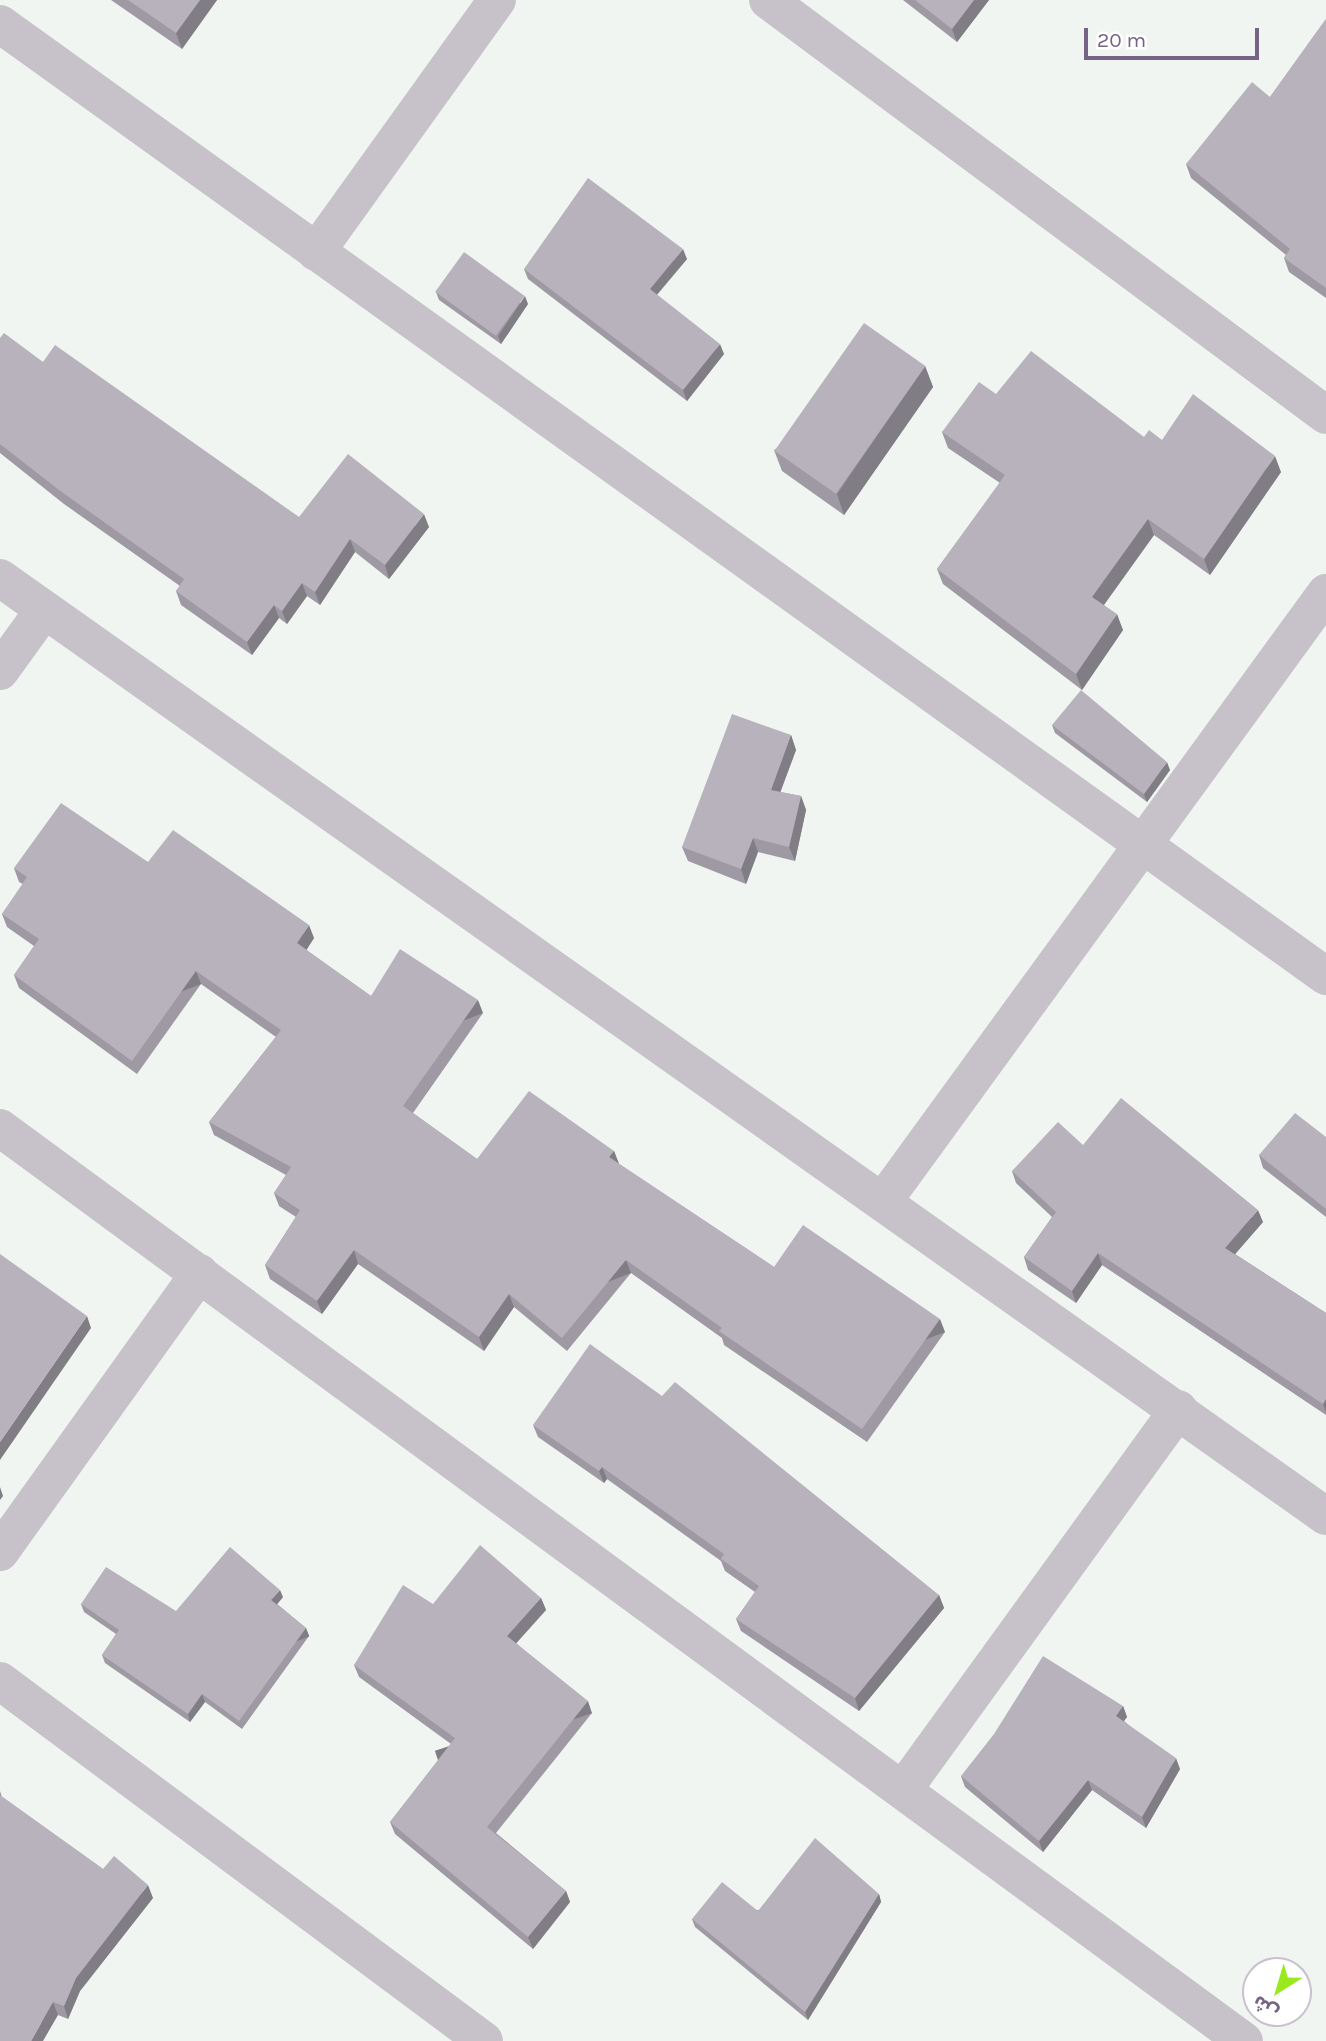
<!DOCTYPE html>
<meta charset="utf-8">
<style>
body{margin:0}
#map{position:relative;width:1326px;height:2041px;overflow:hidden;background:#f1f5f2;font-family:Karla,"Noto Sans Arabic",sans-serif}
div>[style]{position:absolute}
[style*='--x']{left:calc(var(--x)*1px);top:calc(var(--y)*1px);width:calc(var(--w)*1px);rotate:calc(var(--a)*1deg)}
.minor>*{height:38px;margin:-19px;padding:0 19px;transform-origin:19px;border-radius:19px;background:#c7c2c9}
.wall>*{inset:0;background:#9e99a3}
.shaded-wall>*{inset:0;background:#817d84;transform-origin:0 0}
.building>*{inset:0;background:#b8b2bd;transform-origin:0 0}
span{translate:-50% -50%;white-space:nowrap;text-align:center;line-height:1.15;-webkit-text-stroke:7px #fff;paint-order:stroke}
.north{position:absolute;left:1242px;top:1957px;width:70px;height:70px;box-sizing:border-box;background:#fff;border:2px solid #c9c1ce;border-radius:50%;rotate:217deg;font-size:19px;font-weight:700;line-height:28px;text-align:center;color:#776384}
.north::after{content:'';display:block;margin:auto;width:24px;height:32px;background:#98e91d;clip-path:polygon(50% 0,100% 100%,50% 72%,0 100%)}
.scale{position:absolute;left:1084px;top:28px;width:175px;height:32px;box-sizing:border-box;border:4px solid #776384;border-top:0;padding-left:9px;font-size:21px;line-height:24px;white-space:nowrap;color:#776384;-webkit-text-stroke:5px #fff;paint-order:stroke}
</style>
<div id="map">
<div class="minor">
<div style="--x:768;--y:0;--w:695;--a:36.64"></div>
<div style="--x:0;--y:24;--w:1632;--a:35.68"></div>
<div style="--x:316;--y:252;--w:310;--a:-54.3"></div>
<div style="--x:0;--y:578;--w:1624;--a:35.28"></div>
<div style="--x:0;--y:671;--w:75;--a:-54.2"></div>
<div style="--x:0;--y:1128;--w:1543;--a:36.28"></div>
<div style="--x:884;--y:1200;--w:751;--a:-53.94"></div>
<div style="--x:0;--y:1552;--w:343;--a:-54.4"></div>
<div style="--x:0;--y:1681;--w:603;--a:36.64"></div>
<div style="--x:903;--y:1790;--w:470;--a:-54.1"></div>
</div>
<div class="wall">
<div style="clip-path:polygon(111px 0,217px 0,182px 49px)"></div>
<div style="clip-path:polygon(903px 0,989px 0,957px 42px)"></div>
<div style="clip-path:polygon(1326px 19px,1326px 298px,1289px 272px,1284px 258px,1286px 255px,1191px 178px,1186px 164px,1270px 97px)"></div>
<div style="clip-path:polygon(687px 259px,657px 295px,724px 354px,687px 401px,528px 279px,524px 269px)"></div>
<div style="clip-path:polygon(436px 292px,528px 304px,501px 344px,439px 300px)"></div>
<div style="clip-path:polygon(0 338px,43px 362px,299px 517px,429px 527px,389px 579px,355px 552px,320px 605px,307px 596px,287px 624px,279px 618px,252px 655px,181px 605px,176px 591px,180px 586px,64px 504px,0 453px)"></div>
<div style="clip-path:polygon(925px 366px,933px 387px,844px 515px,782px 471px,774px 450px)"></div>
<div style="clip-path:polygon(996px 394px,1144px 437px,1162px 440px,1281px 472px,1210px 575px,1154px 535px,1104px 605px,1123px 630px,1082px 690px,943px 584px,937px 569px,1000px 483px,948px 448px,942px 432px)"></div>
<div style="clip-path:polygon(1052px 725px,1170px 770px,1147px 802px,1055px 733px)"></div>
<div style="clip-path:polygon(791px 735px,796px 750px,780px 792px,801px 796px,806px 810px,795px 861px,758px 852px,746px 884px,688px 861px,682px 847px)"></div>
<div style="clip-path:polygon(148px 862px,314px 938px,306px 950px,371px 996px,483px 1013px,413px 1113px,477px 1159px,614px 1151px,619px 1164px,774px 1267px,945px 1332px,867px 1442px,724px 1345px,722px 1338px,631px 1273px,567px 1351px,514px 1307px,484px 1351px,358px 1264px,322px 1314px,270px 1279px,265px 1265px,296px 1217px,279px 1206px,274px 1193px,286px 1175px,214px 1135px,209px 1122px,276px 1037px,201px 984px,137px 1074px,19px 988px,14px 975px,34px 946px,7px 927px,2px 914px,23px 884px,19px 882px,14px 868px)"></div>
<div style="clip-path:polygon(1326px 1137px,1326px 1217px,1263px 1168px,1259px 1155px)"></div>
<div style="clip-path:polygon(1083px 1145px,1263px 1222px,1235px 1254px,1326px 1313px,1326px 1415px,1102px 1265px,1076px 1303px,1028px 1270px,1024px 1257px,1052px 1217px,1016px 1183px,1012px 1171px)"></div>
<div style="clip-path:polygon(533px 1425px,939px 1595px,944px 1608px,859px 1711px,741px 1631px,736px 1619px,755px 1592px,725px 1571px,721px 1561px,607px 1479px,604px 1483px,538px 1437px)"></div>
<div style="clip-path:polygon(283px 1597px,277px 1604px,306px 1628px,309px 1636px,242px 1729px,205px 1702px,190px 1722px,105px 1663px,102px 1655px,116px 1634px,84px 1612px,81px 1604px,176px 1611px)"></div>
<div style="clip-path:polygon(541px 1598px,546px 1610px,516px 1643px,592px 1713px,496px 1833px,566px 1891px,570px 1902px,533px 1949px,395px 1834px,390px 1822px,451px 1744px,359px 1677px,354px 1665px,433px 1604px)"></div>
<div style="clip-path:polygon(1123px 1706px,1127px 1717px,1124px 1721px,1180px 1769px,1146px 1828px,1092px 1790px,1043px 1852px,965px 1787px,961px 1776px)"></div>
<div style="clip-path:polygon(0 1791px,2px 1797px,103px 1869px,153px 1898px,80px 1991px,68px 2019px,58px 2015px,0 2041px)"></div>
<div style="clip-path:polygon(879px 1894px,881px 1902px,808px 2020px,695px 1927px,692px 1919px)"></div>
</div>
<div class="shaded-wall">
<div style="clip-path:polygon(200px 0,217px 0,182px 49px,176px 33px)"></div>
<div style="clip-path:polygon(974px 0,989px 0,957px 42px,952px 29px)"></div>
<div style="clip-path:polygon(683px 249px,687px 259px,653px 299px,650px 289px)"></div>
<div style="clip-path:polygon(525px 296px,528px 304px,501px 344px,498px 336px)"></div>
<div style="clip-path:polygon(720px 344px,724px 354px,687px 401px,683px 390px)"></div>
<div style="clip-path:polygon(925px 366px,933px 387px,844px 515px,837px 494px)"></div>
<div style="clip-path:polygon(1275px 456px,1281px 472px,1210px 575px,1204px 559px)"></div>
<div style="clip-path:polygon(424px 514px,429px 527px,389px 579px,385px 565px)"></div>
<div style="clip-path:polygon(1148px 519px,1154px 535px,1098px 613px,1092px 597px)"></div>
<div style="clip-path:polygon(350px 539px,355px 552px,320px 605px,315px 592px)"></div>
<div style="clip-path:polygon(302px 583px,307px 596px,287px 624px,282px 611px)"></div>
<div style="clip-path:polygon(274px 605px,279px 618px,252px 655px,247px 642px)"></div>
<div style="clip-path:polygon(1117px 614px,1123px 630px,1082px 690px,1076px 674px)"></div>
<div style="clip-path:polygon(791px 735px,796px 750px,776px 804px,771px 790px)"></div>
<div style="clip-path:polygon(1167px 762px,1170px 770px,1147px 802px,1144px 794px)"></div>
<div style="clip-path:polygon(801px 796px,806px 810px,795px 861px,789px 847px)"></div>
<div style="clip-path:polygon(753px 838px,758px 852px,746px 884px,741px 869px)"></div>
<div style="clip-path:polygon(309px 925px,314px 938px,302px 957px,297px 943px)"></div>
<div style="left:196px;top:971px;width:14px;height:110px;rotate:69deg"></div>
<div style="left:478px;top:1000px;width:14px;height:130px;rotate:69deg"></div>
<div style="clip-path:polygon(614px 1151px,619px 1164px,609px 1157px)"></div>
<div style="clip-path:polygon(1258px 1210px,1263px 1222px,1230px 1260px,1225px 1248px)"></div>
<div style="clip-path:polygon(354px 1250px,358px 1264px,322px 1314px,317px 1301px)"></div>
<div style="clip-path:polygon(1098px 1253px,1102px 1265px,1076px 1303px,1072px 1291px)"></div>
<div style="left:626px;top:1260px;width:14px;height:101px;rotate:69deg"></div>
<div style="clip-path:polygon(509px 1294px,514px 1307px,484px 1351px,479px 1337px)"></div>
<div style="clip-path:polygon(87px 1316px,91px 1328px,0 1460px,0 1442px)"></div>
<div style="left:940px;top:1319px;width:14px;height:135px;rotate:69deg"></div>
<div style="clip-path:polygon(1326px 1399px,1326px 1413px,1323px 1404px)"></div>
<div style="clip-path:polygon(602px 1467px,607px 1479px,604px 1483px,599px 1471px)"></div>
<div style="clip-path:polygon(0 1487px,3px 1496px,0 1500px)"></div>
<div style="clip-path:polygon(280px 1590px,283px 1597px,274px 1608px,271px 1600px)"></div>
<div style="clip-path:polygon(939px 1595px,944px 1608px,859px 1711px,855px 1698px)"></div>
<div style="clip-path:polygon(541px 1598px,546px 1610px,512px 1648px,507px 1636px)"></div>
<div style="left:306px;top:1628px;width:9px;height:115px;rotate:69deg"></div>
<div style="clip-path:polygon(202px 1694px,205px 1702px,190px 1722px,188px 1714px)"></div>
<div style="left:588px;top:1701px;width:13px;height:161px;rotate:72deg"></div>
<div style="clip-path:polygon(1123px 1706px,1127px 1717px,1120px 1726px,1116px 1716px)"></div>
<div style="clip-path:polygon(1176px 1758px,1180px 1769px,1146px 1828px,1142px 1817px)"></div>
<div style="clip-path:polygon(1088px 1780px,1092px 1790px,1043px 1852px,1039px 1841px)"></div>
<div style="clip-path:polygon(148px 1885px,153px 1898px,80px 1991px,68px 2019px,64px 2006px,76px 1978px)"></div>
<div style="clip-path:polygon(566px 1891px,570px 1902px,533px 1949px,528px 1937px)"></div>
<div style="clip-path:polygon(879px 1894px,881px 1902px,808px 2020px,805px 2012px)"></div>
<div style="clip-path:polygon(53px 2002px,58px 2015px,43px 2041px,31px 2041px)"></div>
</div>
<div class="building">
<div style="clip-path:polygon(128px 0,200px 0,176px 33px)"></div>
<div style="clip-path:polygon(915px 0,974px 0,952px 29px)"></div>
<div style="clip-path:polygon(1326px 19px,1326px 288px,1284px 258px,1290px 249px,1186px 164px,1252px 82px,1270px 97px)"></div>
<div style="clip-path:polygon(588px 178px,683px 249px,650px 289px,720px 344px,683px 390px,524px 269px)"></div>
<div style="left:464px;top:252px;width:75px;height:49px;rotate:36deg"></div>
<div style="left:864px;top:323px;width:75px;height:156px;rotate:35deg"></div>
<div style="clip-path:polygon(4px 333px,43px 362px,55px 345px,299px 517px,348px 454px,424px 514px,385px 565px,350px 539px,315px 592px,302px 583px,282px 611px,274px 605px,247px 642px,176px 591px,184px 579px,59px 490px,0 444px,0 338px)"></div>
<div style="clip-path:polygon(1031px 351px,1144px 437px,1149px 430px,1162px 440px,1193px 394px,1275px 456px,1204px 559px,1148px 519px,1092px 597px,1117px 614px,1076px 674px,937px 569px,1005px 475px,942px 432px,979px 382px,996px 394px)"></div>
<div style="clip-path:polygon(1081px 690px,1167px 762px,1144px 794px,1052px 725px)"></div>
<div style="clip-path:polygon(732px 714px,791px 735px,771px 790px,801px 796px,789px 847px,753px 838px,741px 869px,682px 847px)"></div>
<div style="clip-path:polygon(61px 803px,148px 862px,173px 830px,309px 925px,297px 943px,371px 996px,400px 949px,478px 1000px,403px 1106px,477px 1159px,529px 1091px,614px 1151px,609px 1157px,774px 1267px,803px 1225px,940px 1319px,862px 1429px,719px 1331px,722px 1328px,626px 1260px,562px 1338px,509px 1294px,479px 1337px,354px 1250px,317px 1301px,265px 1265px,300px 1210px,274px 1193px,291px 1167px,209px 1122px,281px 1030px,196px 971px,132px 1061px,14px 975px,39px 939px,2px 914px,27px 877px,14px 868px)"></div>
<div style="clip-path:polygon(1121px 1098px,1258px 1210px,1225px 1248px,1326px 1313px,1326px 1399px,1323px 1404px,1098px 1253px,1072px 1291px,1024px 1257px,1056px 1212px,1012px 1171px,1058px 1122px,1083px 1145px)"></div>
<div style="clip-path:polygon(1295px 1113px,1326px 1137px,1326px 1209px,1259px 1155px)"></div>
<div style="clip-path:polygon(0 1254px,87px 1316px,0 1442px)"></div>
<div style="clip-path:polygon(590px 1344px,662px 1396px,675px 1382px,939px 1595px,855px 1698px,736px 1619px,759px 1586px,721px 1559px,724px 1554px,602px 1467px,599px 1471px,533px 1425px)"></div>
<div style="clip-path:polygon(480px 1545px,541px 1598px,507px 1636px,588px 1701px,487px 1827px,566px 1891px,528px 1937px,390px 1822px,455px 1738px,354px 1665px,403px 1585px,433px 1604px)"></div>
<div style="clip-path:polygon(230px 1547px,280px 1590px,271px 1600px,306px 1628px,239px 1721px,202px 1694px,188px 1714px,102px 1655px,119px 1630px,81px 1604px,106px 1567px,176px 1611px)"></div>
<div style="clip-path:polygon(1043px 1656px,1123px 1706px,1116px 1716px,1176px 1758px,1142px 1817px,1088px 1780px,1039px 1841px,961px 1776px,994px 1734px)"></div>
<div style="clip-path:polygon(0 1795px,103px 1869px,114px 1856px,148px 1885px,76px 1978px,64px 2006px,53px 2002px,31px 2041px,0 2041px)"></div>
<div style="clip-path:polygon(815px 1838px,879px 1894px,805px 2012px,692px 1919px,722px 1882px,758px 1911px)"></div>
</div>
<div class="north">ش</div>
<div class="scale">20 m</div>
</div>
